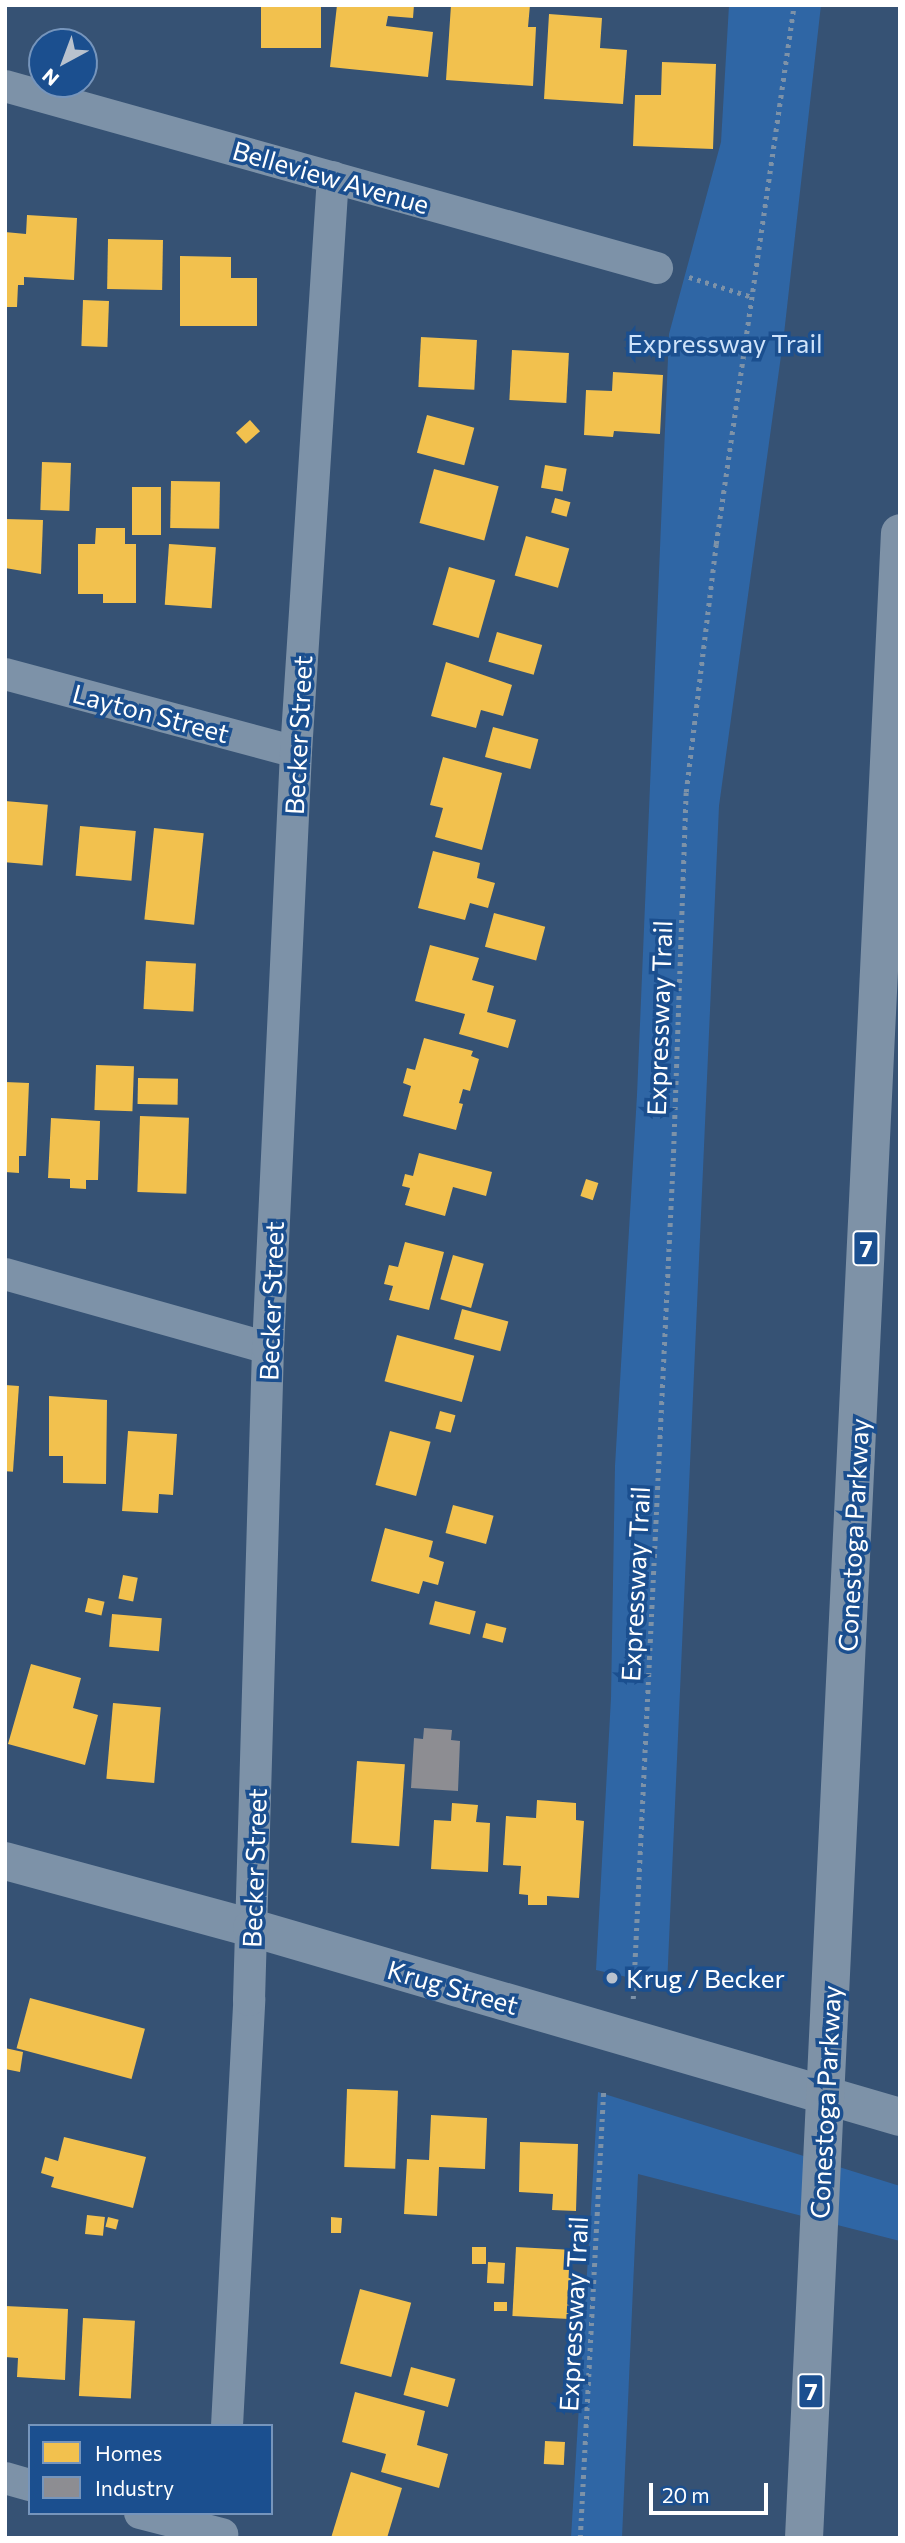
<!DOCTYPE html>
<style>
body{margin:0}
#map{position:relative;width:905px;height:2543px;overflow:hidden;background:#365274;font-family:Commissioner,sans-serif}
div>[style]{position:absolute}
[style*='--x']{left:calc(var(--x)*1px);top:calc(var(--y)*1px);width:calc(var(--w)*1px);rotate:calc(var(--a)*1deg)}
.green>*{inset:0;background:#2f66a5}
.homes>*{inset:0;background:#f2c14e;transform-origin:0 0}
.industry>*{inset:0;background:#8d8d92}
.path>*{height:4.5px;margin-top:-2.25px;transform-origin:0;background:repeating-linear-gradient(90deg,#7d92a8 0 3.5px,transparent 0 8.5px)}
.minor>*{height:32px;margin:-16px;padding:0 16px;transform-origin:16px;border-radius:16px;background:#7d92a8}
.tertiary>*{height:38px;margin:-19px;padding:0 19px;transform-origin:19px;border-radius:19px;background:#7d92a8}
.motorway>*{height:38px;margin:-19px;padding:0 19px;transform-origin:19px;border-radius:19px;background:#7e92a7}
.dots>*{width:19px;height:19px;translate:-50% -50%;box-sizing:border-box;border:4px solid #1b4f8f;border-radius:50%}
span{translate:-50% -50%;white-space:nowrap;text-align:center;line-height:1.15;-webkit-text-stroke:7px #1b4f8f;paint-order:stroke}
.shield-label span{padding:2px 5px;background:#1b4f8f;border:2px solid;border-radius:5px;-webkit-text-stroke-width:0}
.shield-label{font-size:24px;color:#fff;font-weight:700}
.street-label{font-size:26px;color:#fff}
.park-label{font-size:26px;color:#cfe3fa}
.poi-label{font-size:26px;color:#fff}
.left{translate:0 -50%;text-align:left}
.frame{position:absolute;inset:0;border:7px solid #fff;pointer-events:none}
.legend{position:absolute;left:28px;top:2424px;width:245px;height:91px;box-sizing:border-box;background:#1b4f8f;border:2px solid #7695bc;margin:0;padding:9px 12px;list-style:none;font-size:21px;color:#fff}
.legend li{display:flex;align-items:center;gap:14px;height:35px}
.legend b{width:35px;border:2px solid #7695bc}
.north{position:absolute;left:28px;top:28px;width:70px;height:70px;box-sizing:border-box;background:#1b4f8f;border:2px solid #7695bc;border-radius:50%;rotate:221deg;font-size:19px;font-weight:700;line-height:28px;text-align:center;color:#fff}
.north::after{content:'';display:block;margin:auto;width:24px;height:32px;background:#b9c2ce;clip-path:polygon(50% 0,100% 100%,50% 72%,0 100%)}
.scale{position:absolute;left:649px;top:2483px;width:119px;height:32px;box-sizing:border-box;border:4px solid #fff;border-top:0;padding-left:9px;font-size:21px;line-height:24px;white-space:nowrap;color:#fff;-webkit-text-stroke:5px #1b4f8f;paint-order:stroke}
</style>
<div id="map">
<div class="green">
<div style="clip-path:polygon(729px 5px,821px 5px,784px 334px,719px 806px,667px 1986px,596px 1970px,611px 1698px,615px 1466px,637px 1095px,669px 334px,721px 142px)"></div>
<div style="clip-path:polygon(598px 2092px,900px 2186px,900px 2241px,638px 2174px,622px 2538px,571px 2538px)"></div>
</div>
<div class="homes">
<div style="left:261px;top:5px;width:60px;height:43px"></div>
<div style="clip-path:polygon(337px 5px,414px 5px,413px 18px,388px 16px,386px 26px,433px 32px,428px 77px,330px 67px)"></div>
<div style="clip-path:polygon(451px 5px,530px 5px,528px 27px,536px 27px,533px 86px,446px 80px)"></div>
<div style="clip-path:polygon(549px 14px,602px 18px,600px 48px,627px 50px,623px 104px,544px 99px)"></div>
<div style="clip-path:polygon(662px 62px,716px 64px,713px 149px,633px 146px,635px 95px,661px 95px)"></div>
<div style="clip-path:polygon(27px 215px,77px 218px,74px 280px,24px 277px,24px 285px,18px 285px,17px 307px,5px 307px,5px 232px,26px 234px)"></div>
<div style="left:108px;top:239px;width:55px;height:50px;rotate:1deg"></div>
<div style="clip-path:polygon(180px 256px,231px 257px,231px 278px,257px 278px,257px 326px,180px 326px)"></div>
<div style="left:83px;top:300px;width:26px;height:46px;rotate:2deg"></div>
<div style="left:421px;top:337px;width:56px;height:50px;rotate:3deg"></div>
<div style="left:512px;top:350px;width:57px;height:50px;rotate:3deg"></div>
<div style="clip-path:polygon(613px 372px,663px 375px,660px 434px,614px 431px,613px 437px,584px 435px,586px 390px,612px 391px)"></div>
<div style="left:427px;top:415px;width:49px;height:39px;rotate:15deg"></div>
<div style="left:250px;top:420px;width:15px;height:19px;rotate:48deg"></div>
<div style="left:42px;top:462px;width:29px;height:48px;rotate:2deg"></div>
<div style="left:545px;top:465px;width:22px;height:23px;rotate:10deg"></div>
<div style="left:434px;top:469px;width:67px;height:56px;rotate:15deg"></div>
<div style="left:171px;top:481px;width:49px;height:47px;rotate:1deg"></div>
<div style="left:132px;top:487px;width:29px;height:48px"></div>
<div style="left:555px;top:498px;width:16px;height:15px;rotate:15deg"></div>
<div style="clip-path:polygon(5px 519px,43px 520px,41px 574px,5px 568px)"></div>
<div style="clip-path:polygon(96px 528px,125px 528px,125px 544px,136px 544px,136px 603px,103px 603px,103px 594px,78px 594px,78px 544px,95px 544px)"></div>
<div style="left:526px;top:536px;width:45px;height:41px;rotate:16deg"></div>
<div style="left:169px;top:544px;width:47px;height:61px;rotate:4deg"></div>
<div style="left:449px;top:567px;width:48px;height:60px;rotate:16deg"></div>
<div style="left:497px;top:632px;width:47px;height:31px;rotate:16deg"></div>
<div style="clip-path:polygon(446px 662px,512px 685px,503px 716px,481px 710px,476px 728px,431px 716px)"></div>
<div style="left:493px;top:727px;width:47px;height:31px;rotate:15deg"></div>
<div style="clip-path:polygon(443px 757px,502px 773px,482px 850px,435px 837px,443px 808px,430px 805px)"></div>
<div style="left:5px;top:801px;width:43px;height:61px;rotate:5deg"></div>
<div style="left:80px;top:826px;width:56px;height:50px;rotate:5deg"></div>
<div style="left:154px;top:828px;width:50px;height:92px;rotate:6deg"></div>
<div style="clip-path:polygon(433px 851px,480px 863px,477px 878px,495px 883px,488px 908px,470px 903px,465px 920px,418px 908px)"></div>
<div style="left:494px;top:913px;width:53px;height:35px;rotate:15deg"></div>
<div style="clip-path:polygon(430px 945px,479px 958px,472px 980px,494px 986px,487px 1012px,516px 1020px,508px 1048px,459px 1034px,465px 1014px,415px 1001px)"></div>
<div style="left:146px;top:961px;width:50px;height:48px;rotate:3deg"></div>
<div style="clip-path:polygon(424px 1038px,473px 1051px,471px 1056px,479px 1059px,470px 1091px,463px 1089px,459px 1103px,463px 1104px,456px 1130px,403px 1116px,411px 1086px,403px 1083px,407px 1068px,415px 1070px)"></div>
<div style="left:96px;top:1065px;width:38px;height:45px;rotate:2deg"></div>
<div style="left:138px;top:1078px;width:40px;height:26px;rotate:1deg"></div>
<div style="clip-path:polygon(5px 1082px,29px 1083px,26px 1156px,19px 1156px,19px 1173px,5px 1172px)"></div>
<div style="left:140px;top:1116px;width:49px;height:76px;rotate:2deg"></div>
<div style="clip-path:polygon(51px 1118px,100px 1121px,98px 1180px,86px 1180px,86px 1189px,70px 1188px,70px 1179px,48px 1178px)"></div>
<div style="clip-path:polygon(419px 1153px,492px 1172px,486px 1196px,453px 1187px,445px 1216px,405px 1205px,410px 1188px,402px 1186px,405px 1174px,413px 1176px)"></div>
<div style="left:586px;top:1179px;width:13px;height:18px;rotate:18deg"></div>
<div style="clip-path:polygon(405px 1242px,444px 1252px,429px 1310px,389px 1300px,393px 1286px,384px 1284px,389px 1265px,398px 1267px)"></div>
<div style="left:453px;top:1255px;width:32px;height:46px;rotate:16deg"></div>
<div style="left:462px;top:1309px;width:48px;height:31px;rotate:15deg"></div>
<div style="left:397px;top:1335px;width:80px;height:48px;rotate:15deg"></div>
<div style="left:5px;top:1385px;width:14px;height:86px;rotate:4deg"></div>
<div style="clip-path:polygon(49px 1396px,107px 1400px,106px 1484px,63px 1483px,63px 1456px,49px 1456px)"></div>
<div style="left:440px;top:1411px;width:16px;height:18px;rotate:15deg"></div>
<div style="clip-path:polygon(128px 1431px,177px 1434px,173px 1495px,159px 1494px,158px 1513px,122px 1511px)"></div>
<div style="left:390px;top:1431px;width:42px;height:56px;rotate:15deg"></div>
<div style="left:453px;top:1505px;width:42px;height:29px;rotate:15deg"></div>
<div style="clip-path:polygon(385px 1528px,433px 1541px,429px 1557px,444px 1562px,438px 1585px,423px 1581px,419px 1594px,371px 1581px)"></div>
<div style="left:123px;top:1575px;width:15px;height:24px;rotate:11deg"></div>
<div style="left:88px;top:1598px;width:17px;height:14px;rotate:13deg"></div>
<div style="left:435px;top:1601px;width:42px;height:24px;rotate:14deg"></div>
<div style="left:112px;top:1614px;width:50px;height:33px;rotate:5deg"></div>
<div style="left:486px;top:1623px;width:21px;height:15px;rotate:14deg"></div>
<div style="clip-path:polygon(31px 1664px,81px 1678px,73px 1708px,98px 1715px,85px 1765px,8px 1744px)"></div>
<div style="left:113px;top:1703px;width:48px;height:76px;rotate:5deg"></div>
<div style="left:357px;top:1761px;width:48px;height:82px;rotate:4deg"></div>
<div style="clip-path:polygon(537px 1800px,576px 1803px,576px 1820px,584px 1821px,579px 1898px,547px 1896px,547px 1905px,528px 1905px,528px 1895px,519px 1894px,521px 1866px,503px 1865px,506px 1816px,536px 1818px)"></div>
<div style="clip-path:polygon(452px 1803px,478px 1805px,476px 1822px,490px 1823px,488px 1872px,431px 1869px,434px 1820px,451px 1821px)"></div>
<div style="left:30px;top:1998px;width:119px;height:52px;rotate:15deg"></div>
<div style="clip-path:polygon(5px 2048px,23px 2052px,20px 2072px,5px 2069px)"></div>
<div style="left:347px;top:2089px;width:51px;height:78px;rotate:2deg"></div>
<div style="clip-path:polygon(431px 2115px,487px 2118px,485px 2169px,439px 2167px,437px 2216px,404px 2214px,407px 2159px,429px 2160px)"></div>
<div style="clip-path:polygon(64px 2137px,146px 2157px,133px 2208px,51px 2187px,54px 2177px,41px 2173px,45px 2157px,58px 2161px)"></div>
<div style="clip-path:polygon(520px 2142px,578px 2144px,576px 2211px,552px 2210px,553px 2194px,519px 2192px)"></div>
<div style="left:87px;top:2215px;width:18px;height:19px;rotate:6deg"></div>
<div style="left:108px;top:2217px;width:11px;height:10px;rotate:15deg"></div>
<div style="clip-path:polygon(331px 2217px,342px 2218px,341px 2233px,331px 2233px)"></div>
<div style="left:472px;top:2247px;width:14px;height:17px"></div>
<div style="left:516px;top:2247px;width:57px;height:69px;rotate:3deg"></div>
<div style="left:488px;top:2262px;width:17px;height:21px;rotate:3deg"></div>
<div style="left:360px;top:2289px;width:53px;height:77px;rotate:15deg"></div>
<div style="left:494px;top:2302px;width:13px;height:9px"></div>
<div style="clip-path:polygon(5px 2306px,68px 2309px,65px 2380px,17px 2377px,18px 2358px,5px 2357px)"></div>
<div style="left:83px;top:2318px;width:52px;height:78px;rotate:3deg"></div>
<div style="left:411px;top:2367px;width:46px;height:29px;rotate:15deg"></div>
<div style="clip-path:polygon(355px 2392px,425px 2411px,417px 2445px,448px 2454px,439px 2488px,381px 2472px,386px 2454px,342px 2442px)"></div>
<div style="left:545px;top:2441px;width:20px;height:23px;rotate:3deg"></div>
<div style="clip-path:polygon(351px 2472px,402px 2488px,387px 2538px,331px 2538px)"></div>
</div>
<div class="industry">
<div style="clip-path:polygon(424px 1728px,452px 1730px,451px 1740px,460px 1741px,458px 1791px,411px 1788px,414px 1738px,423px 1739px)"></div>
</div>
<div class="path">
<div style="--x:689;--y:277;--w:66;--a:17.6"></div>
<div style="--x:633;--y:1999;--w:839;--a:-87.27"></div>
<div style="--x:673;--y:1161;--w:369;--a:-88"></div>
<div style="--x:686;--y:792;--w:250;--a:-83.1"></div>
<div style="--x:716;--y:544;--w:545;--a:-81.77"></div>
<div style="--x:580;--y:2538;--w:447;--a:-87"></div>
</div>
<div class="minor">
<div style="--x:5;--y:86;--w:677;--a:15.6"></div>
<div style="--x:5;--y:674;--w:301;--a:15"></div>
<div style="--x:5;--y:1274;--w:273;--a:15.7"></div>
<div style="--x:227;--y:2426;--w:427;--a:-87"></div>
<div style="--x:249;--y:2000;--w:652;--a:-88.33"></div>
<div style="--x:268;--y:1348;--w:597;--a:-87.31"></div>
<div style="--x:296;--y:752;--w:576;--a:-86.32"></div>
<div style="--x:5;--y:2478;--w:26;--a:16"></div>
<div style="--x:140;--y:2513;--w:85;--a:14.4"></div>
</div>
<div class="tertiary">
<div style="--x:5;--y:1861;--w:256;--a:15.2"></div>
<div style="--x:252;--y:1928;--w:675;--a:16.26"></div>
</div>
<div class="motorway">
<div style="--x:804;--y:2538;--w:2007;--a:-87.26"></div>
</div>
<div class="dots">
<div style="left:612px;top:1978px;background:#b9c2ce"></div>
</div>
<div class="shield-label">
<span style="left:866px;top:1248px">7</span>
<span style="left:811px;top:2391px">7</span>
</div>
<div class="street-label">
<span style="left:331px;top:177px;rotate:16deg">Belleview Avenue</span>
<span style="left:151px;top:713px;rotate:15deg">Layton Street</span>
<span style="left:298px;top:735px;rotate:-87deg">Becker Street</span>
<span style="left:659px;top:1018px;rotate:-88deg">Expressway Trail</span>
<span style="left:271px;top:1301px;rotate:-88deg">Becker Street</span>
<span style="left:853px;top:1535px;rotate:-87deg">Conestoga Parkway</span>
<span style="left:635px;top:1584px;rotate:-87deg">Expressway Trail</span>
<span style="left:254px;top:1868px;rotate:-88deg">Becker Street</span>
<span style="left:453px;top:1987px;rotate:16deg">Krug Street</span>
<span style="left:825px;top:2102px;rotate:-87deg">Conestoga Parkway</span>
<span style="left:573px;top:2314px;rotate:-87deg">Expressway Trail</span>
</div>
<div class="park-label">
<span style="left:725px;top:343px">Expressway Trail</span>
</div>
<div class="poi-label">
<span class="left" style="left:626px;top:1978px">Krug / Becker</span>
</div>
<div class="frame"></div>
<ul class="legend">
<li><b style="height:19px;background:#f2c14e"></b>Homes</li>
<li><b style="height:19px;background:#8d8d92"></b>Industry</li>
</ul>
<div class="north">N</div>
<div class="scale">20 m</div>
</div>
